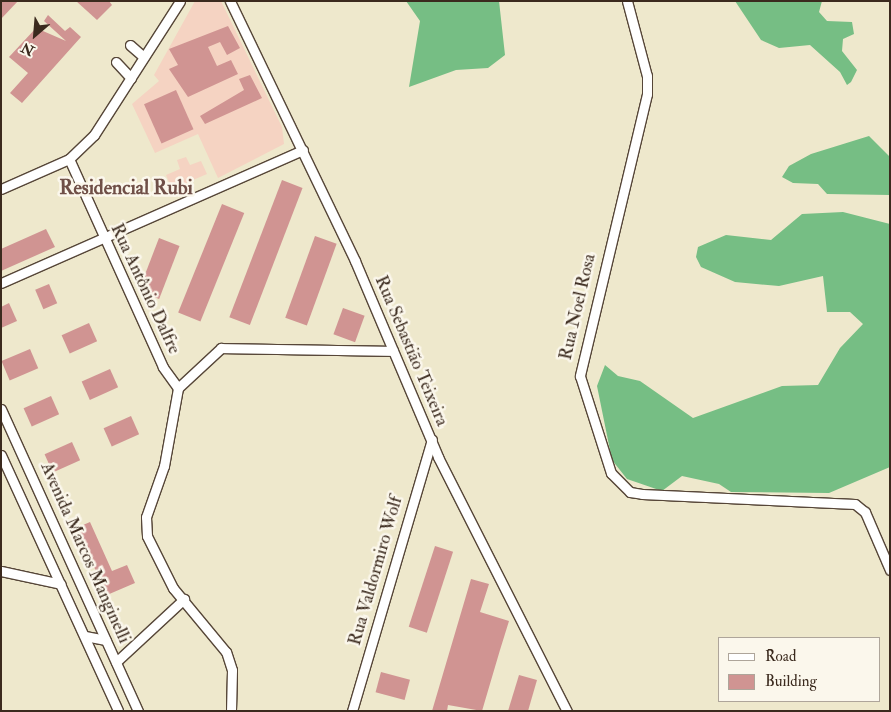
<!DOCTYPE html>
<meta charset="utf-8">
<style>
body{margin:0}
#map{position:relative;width:891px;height:712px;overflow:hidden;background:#eee8cc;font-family:"IM FELL Double Pica",serif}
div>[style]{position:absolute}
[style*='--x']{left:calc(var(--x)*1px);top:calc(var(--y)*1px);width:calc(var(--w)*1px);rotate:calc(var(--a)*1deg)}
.built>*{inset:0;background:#f5d3c2}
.forest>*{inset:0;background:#76be84}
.building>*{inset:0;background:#d09492;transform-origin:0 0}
.roads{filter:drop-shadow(1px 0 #564638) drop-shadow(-1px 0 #564638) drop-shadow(0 1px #564638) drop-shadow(0 -1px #564638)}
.minor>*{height:9px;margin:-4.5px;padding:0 4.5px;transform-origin:4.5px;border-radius:4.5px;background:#fff}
span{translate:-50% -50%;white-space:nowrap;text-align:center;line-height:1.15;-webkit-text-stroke:5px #fbf7ec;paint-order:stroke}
.street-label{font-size:18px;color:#3b2a1e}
.quarter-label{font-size:20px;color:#6f4f47;font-weight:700}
.frame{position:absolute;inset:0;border:2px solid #3b2a1e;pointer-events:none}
.legend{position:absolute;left:718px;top:637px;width:162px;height:65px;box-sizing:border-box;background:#fbf7ec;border:1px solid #aea59a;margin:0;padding:6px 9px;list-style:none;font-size:15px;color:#3b2a1e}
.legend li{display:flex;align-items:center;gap:10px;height:25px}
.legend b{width:25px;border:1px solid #aea59a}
.north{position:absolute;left:10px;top:10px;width:50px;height:50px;-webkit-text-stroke:4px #fbf7ec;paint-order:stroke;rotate:207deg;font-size:14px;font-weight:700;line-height:20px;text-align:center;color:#3b2a1e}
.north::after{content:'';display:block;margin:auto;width:18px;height:22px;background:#3b2a1e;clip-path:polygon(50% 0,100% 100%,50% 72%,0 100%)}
</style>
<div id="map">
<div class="built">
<div style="clip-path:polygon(195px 1px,221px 1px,282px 127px,284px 144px,218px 178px,198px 134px,155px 153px,132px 104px,159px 81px,154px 75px)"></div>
<div style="clip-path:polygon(186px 157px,190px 165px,201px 161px,207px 174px,172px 189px,166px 175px,180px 169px,177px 160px)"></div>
</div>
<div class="forest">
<div style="clip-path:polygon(406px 1px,499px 1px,505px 55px,488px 68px,456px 70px,409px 87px,420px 21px)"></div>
<div style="clip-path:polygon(735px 1px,822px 1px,819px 12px,827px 21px,852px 22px,854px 34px,843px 39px,842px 51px,857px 70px,851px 82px,847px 85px,840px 72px,810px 45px,779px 48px,761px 40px)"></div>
<div style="clip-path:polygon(869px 136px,890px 157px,890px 195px,827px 194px,818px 184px,793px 183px,782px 177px,789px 166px,811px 154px)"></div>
<div style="clip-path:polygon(843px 212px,890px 224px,890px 467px,829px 493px,731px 492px,719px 484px,682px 476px,662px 491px,627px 479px,612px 460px,597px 386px,605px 365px,618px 376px,640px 381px,693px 418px,782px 386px,818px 385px,840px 348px,863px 324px,850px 312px,827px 312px,823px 276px,779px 286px,735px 282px,701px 267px,696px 257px,698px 247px,726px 235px,771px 240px,802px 214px)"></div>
</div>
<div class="building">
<div style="clip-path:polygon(1px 1px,18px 1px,1px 19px)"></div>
<div style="clip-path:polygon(76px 1px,109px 1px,112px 5px,97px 20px)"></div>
<div style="clip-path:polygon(48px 15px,65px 31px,70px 27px,81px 37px,22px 103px,10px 93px,28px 73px,9px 57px,36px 28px,66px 41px,44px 21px)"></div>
<div style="clip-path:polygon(228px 26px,240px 48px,227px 55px,220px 42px,208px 47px,217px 66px,231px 60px,238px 74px,188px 97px,169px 69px,178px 65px,169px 49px)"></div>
<div style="clip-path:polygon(250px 75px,262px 98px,205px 124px,200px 116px,244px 90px,239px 79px)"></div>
<div style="left:176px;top:90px;width:43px;height:35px;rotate:66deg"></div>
<div style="left:282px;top:180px;width:22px;height:147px;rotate:21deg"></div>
<div style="left:222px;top:204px;width:24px;height:117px;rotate:22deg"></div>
<div style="clip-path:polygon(46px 229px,55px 247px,1px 271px,1px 249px)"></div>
<div style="left:315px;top:236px;width:23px;height:87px;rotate:20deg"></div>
<div style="left:159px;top:238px;width:22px;height:57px;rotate:21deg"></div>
<div style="left:49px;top:284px;width:21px;height:15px;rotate:67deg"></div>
<div style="clip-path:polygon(9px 303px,17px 321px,1px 328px,1px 307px)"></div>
<div style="left:343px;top:308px;width:23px;height:28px;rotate:20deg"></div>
<div style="left:89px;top:323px;width:20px;height:30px;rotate:66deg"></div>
<div style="left:30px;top:349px;width:21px;height:31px;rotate:67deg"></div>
<div style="left:110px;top:369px;width:20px;height:31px;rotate:66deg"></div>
<div style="left:51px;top:396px;width:20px;height:30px;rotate:66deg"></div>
<div style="left:131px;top:416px;width:20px;height:30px;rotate:66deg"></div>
<div style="left:72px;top:442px;width:20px;height:30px;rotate:66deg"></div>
<div style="clip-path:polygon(90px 522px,112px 571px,127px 565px,135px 583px,107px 595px,76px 528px)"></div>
<div style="left:435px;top:546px;width:19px;height:85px;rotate:18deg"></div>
<div style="clip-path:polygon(471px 579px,489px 584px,480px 612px,509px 621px,500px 650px,482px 711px,448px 705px,447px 711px,432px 711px)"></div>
<div style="left:381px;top:672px;width:30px;height:21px;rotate:15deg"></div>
<div style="clip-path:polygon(519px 675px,537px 680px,528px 711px,508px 711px)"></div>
</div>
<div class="roads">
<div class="minor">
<div style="--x:230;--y:1;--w:288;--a:64.3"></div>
<div style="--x:355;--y:261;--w:213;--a:67"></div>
<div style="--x:438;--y:457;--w:285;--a:63.1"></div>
<div style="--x:627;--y:1;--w:78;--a:75.1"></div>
<div style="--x:647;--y:76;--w:18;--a:90"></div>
<div style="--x:647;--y:94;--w:290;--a:103.4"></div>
<div style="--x:580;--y:376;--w:102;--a:72.3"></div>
<div style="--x:611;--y:473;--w:27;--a:45"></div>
<div style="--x:630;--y:492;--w:12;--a:9"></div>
<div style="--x:642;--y:494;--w:213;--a:2.7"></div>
<div style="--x:855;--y:504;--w:13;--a:39"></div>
<div style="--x:865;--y:512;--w:63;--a:66.7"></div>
<div style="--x:130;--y:45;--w:18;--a:41"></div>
<div style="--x:116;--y:62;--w:22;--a:47"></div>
<div style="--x:1;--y:189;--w:74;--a:-23.8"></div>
<div style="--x:1;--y:283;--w:330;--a:-23.8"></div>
<div style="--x:178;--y:388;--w:26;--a:-126"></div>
<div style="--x:163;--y:367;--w:228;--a:-114.3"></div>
<div style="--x:69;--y:159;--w:35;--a:-44"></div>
<div style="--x:94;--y:135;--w:159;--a:-57.3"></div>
<div style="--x:1;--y:409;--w:332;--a:65.6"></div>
<div style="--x:1;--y:455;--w:281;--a:65.4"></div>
<div style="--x:1;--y:571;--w:61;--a:12.2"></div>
<div style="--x:85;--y:636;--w:21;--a:11"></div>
<div style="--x:116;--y:662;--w:93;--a:-42.8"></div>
<div style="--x:231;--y:711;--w:41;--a:-88.6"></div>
<div style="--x:232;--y:670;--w:19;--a:-108"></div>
<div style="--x:226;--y:652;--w:83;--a:-129.6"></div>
<div style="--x:173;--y:588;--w:58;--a:-116.6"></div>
<div style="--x:147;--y:536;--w:19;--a:-93"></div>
<div style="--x:146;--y:517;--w:54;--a:-70.6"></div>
<div style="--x:164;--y:466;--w:79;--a:-79.8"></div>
<div style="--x:178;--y:388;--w:59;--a:-42.9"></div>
<div style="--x:221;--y:348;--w:172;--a:1"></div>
<div style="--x:352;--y:711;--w:283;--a:-73.6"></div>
</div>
</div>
<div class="street-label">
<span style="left:145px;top:289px;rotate:65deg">Rua Antônio Dalfre</span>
<span style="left:578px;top:307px;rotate:-77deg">Rua Noel Rosa</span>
<span style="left:411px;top:351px;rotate:67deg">Rua Sebastião Teixeira</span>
<span style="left:85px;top:553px;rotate:66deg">Avenida Marcos Manginelli</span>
<span style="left:376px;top:571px;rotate:-74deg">Rua Valdormiro Wolf</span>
</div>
<div class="quarter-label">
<span style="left:126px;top:187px">Residencial Rubi</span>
</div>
<div class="frame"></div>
<ul class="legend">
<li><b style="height:6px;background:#fff"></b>Road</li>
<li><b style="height:14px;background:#d09492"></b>Building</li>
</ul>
<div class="north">N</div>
</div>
